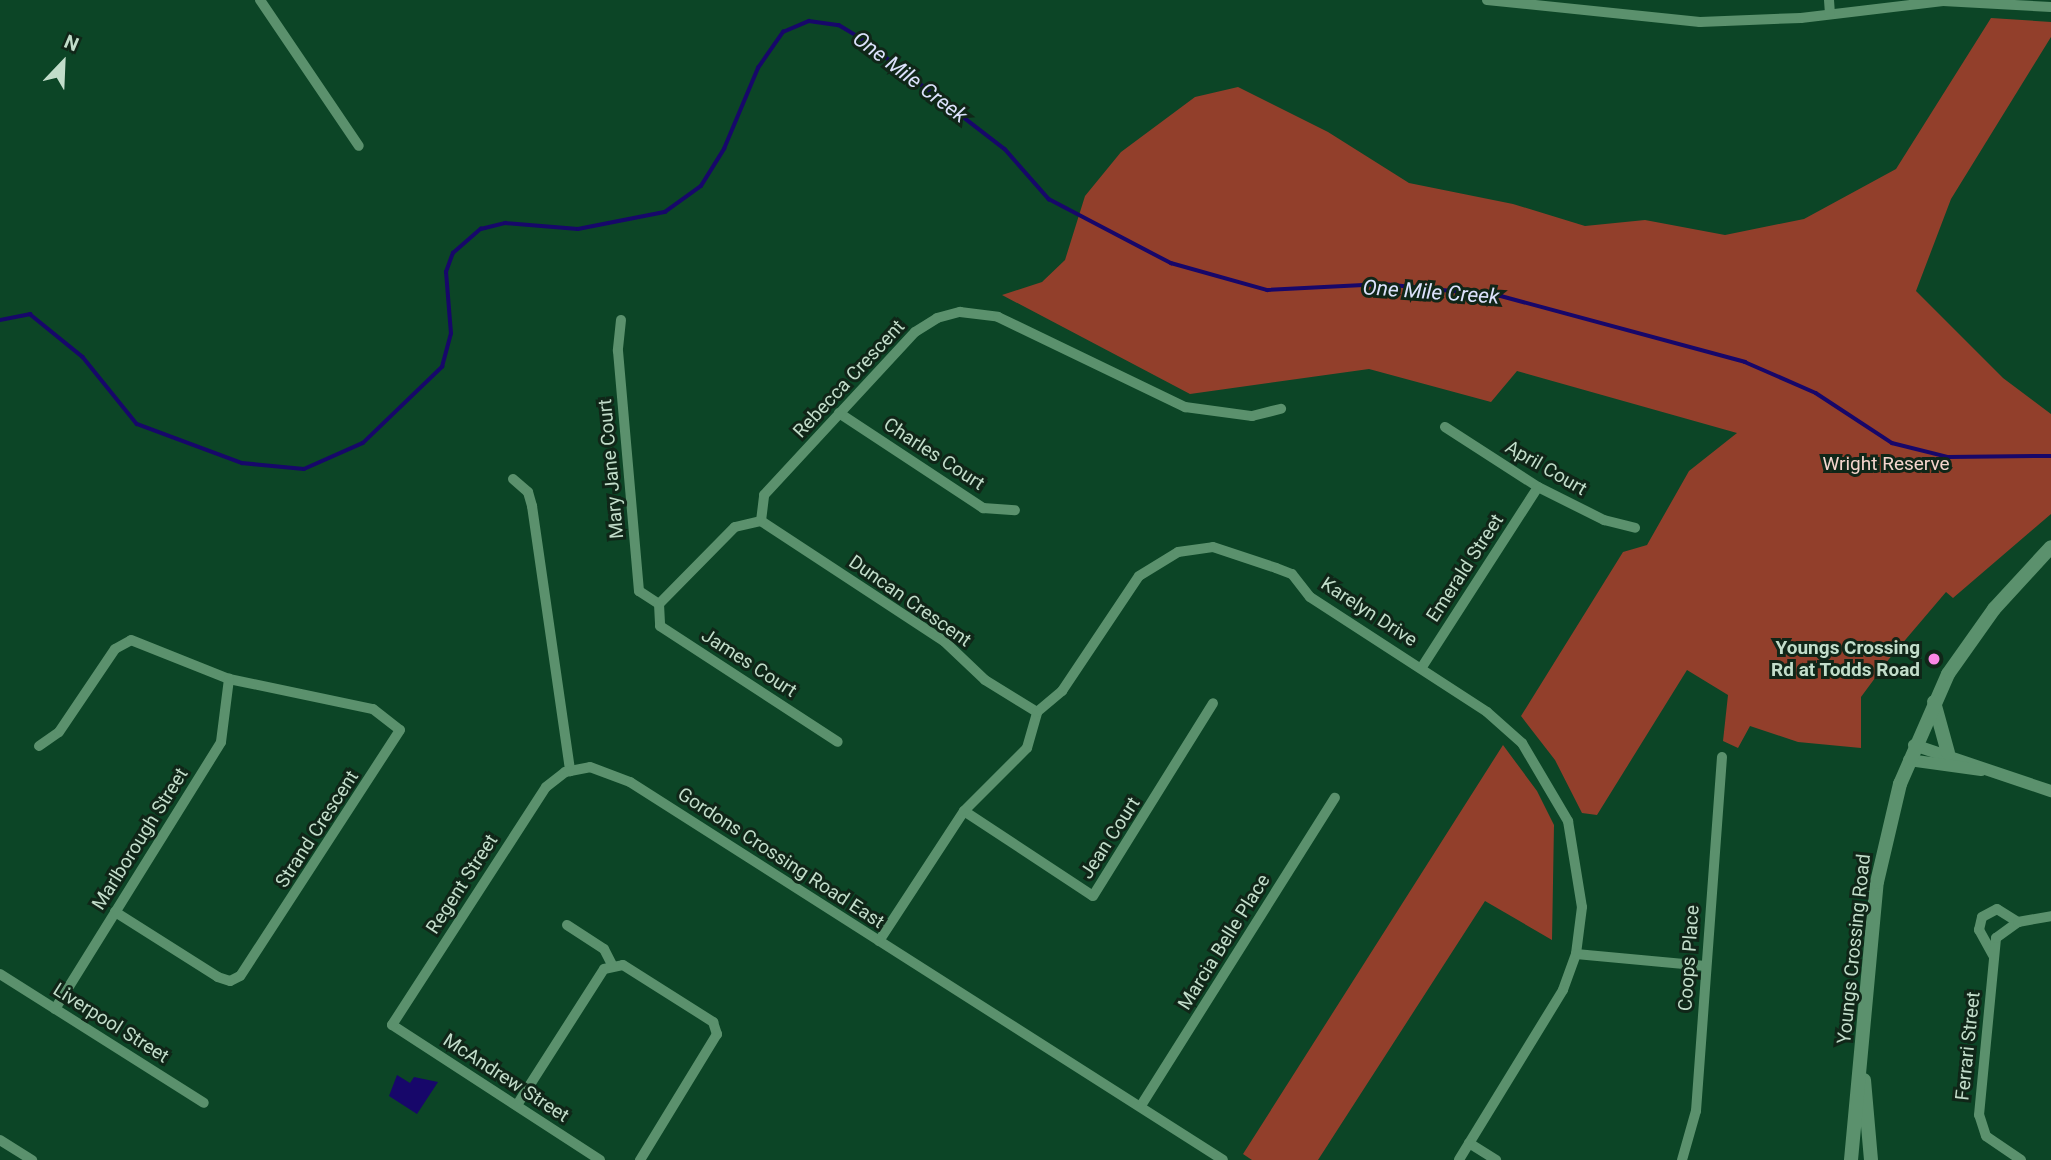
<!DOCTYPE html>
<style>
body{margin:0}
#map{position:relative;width:2051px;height:1160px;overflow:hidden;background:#0c4526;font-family:Roboto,sans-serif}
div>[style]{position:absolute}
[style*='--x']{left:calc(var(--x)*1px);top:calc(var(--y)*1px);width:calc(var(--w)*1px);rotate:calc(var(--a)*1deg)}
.green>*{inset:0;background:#923f2b}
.water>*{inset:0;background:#17076a}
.stream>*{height:3.5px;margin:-1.75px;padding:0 1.75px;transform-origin:1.75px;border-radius:1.75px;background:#17076a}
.minor>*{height:10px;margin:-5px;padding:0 5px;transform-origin:5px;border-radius:5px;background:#5b916d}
.tertiary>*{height:12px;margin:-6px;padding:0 6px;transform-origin:6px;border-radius:6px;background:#5b916d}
.secondary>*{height:14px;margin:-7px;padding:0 7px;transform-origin:7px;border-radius:7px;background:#5b916d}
.dots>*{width:19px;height:19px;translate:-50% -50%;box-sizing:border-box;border:4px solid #102618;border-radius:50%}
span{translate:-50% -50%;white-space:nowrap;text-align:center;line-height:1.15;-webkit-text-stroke:6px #102618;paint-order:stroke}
.street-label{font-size:19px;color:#c2ddca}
.park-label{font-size:19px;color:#f4d5cd}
.poi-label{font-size:19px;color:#c2ddca;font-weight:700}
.right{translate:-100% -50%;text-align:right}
.water-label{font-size:21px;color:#dce2fc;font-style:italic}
.north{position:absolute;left:28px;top:28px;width:70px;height:70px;-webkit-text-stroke:5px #102618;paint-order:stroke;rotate:23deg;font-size:19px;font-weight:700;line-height:28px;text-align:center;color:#c2ddca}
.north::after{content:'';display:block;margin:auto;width:24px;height:32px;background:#c2ddca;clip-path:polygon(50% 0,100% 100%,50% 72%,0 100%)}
</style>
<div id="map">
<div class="green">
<div style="clip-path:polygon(1991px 18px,2051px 22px,2051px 37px,1951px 199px,1916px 291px,2003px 378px,2051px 414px,2051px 514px,1953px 598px,1946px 592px,1889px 659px,1861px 697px,1861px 748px,1798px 742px,1750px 726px,1738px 748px,1723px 741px,1728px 695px,1687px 670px,1597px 815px,1582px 813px,1555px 760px,1521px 716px,1623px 552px,1647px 545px,1689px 471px,1737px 433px,1517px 371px,1491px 402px,1369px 369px,1190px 394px,1002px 295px,1042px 282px,1065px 260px,1085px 196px,1121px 152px,1195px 97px,1238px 87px,1328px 132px,1409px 183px,1513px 204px,1585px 226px,1645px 220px,1725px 235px,1804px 219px,1896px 169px)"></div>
<div style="clip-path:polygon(1503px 745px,1537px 791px,1554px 825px,1552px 940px,1485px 901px,1318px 1160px,1252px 1160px,1243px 1154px)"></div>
</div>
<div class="water">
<div style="clip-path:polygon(397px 1075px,410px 1083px,414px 1077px,438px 1082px,417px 1114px,389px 1096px)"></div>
</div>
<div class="stream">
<div style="--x:0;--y:320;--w:31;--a:-11"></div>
<div style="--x:30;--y:314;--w:68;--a:39.1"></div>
<div style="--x:83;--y:357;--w:86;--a:51.1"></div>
<div style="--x:137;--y:424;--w:112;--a:20.4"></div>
<div style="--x:242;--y:463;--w:62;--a:5.5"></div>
<div style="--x:304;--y:469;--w:64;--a:-23.8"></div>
<div style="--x:363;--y:443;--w:110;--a:-43.9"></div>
<div style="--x:442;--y:367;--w:34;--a:-75"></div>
<div style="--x:451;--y:334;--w:62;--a:-94.6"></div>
<div style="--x:446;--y:272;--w:20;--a:-70"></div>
<div style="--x:453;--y:253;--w:37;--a:-41"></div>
<div style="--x:481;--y:229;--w:25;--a:-14"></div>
<div style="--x:505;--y:223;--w:73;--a:4.7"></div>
<div style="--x:578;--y:229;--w:89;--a:-11.1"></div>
<div style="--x:665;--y:212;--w:44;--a:-35.8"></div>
<div style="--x:701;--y:186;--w:44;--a:-58.1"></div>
<div style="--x:724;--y:149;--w:88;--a:-67.2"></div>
<div style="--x:758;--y:68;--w:44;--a:-55.2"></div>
<div style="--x:783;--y:32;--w:28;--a:-23"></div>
<div style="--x:809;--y:21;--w:30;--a:8"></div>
<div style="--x:839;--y:25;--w:27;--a:31"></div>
<div style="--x:862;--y:39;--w:180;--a:37.6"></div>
<div style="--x:1005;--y:149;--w:67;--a:48.7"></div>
<div style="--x:1049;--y:199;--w:138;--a:27.7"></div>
<div style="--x:1171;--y:263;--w:100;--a:15.7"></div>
<div style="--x:1267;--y:290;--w:116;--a:-3"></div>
<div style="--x:1383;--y:284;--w:119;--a:5.8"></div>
<div style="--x:1501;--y:296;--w:253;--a:15.1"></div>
<div style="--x:1745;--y:362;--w:77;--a:23.6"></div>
<div style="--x:1816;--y:393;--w:91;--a:33.3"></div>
<div style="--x:1892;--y:443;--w:58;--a:14"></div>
<div style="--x:1948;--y:457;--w:103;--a:-0.6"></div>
</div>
<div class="minor">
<div style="--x:260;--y:0;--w:176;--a:55.9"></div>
<div style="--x:1487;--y:0;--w:214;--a:5.9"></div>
<div style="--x:1700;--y:22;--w:101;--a:-2.3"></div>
<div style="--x:1801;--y:18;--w:143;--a:-6.8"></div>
<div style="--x:1943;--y:1;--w:108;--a:3.2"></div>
<div style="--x:1829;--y:0;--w:14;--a:86"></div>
<div style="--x:621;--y:320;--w:31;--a:96"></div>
<div style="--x:618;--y:351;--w:241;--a:85"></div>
<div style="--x:639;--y:591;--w:24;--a:33"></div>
<div style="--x:839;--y:413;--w:173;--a:33.4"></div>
<div style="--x:983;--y:508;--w:32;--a:4"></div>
<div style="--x:1445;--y:427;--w:111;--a:32.8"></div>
<div style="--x:1538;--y:487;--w:74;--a:26.6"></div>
<div style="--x:1604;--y:520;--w:32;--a:14"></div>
<div style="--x:513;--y:479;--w:20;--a:41"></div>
<div style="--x:528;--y:492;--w:15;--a:74"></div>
<div style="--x:532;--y:506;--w:268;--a:81.8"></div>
<div style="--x:761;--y:521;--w:220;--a:33.3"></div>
<div style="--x:945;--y:642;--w:55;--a:43.5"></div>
<div style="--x:985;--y:680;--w:61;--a:31.6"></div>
<div style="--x:659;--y:604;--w:108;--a:-45.4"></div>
<div style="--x:735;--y:527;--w:27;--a:-13"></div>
<div style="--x:761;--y:521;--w:26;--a:-83"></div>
<div style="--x:764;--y:495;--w:222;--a:-47.2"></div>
<div style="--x:915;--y:332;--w:26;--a:-32"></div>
<div style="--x:937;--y:318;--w:24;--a:-15"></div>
<div style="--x:960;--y:312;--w:38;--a:7"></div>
<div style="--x:998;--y:317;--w:208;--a:25.7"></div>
<div style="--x:1185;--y:407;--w:68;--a:7.7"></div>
<div style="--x:1252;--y:416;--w:30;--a:-14"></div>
<div style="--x:659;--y:604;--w:22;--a:87"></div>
<div style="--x:660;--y:626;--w:212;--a:33.1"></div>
<div style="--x:1422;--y:667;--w:214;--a:-57.2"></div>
<div style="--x:39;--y:746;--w:24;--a:-35"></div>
<div style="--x:59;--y:732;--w:100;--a:-56"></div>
<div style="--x:115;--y:649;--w:18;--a:-29"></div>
<div style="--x:131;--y:640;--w:105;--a:21.7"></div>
<div style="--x:229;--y:679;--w:147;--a:11.8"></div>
<div style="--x:373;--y:709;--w:34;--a:38"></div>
<div style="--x:400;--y:730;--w:293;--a:123"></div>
<div style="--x:240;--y:976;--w:11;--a:153"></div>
<div style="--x:230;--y:981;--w:13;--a:-162"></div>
<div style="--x:218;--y:977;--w:122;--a:-147.7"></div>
<div style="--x:964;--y:811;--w:154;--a:33.4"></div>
<div style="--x:1093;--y:896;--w:227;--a:-58.1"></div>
<div style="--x:567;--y:925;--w:44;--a:33"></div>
<div style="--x:604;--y:949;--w:18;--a:63"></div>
<div style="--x:879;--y:941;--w:155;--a:-56.8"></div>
<div style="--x:964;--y:811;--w:89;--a:-45"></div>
<div style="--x:1027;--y:748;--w:37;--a:-74"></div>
<div style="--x:1037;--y:712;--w:33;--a:-40"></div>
<div style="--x:1062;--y:691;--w:138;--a:-56.2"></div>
<div style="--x:1139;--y:576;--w:46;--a:-31.6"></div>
<div style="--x:1178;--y:552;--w:35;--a:-8"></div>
<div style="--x:1213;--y:547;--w:66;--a:18.4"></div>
<div style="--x:1276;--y:568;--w:17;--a:21"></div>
<div style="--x:1292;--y:574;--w:29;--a:52"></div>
<div style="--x:1310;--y:597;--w:211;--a:33"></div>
<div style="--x:1487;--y:712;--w:47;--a:41.5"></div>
<div style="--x:1522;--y:743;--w:91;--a:59.5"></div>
<div style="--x:1568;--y:821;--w:87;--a:80.8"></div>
<div style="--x:1582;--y:907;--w:47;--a:97.3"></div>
<div style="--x:1576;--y:954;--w:38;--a:110"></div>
<div style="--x:1563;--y:990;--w:199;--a:121.5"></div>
<div style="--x:1576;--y:954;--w:130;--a:5.3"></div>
<div style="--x:1993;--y:955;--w:29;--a:-119"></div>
<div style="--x:1979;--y:930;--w:13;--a:-77"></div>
<div style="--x:1982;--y:917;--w:17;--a:-28"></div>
<div style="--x:1997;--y:909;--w:25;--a:32"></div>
<div style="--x:0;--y:974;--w:241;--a:32.3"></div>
<div style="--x:55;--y:1009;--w:314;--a:-58.1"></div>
<div style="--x:221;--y:742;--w:64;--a:-82.8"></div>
<div style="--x:1142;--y:1104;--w:362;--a:-57.8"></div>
<div style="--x:517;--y:1105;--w:161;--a:-57.4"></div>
<div style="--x:604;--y:969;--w:19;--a:-12"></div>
<div style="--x:623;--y:965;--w:107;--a:32.3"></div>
<div style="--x:713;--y:1022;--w:13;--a:72"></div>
<div style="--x:717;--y:1034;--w:148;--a:121.4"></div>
<div style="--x:0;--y:1140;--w:38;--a:32"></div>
<div style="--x:1469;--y:1143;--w:32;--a:32"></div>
<div style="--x:600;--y:1160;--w:248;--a:-147"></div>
<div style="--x:392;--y:1025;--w:283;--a:-57.1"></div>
<div style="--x:546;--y:787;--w:24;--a:-38"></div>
<div style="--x:565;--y:772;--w:25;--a:-11"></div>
<div style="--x:590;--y:767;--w:43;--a:20.6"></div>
<div style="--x:630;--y:782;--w:703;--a:32.51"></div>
<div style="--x:1682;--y:1160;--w:51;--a:-74.1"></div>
<div style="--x:1696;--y:1111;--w:355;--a:-85.8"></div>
<div style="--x:2021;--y:1160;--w:42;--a:-145.6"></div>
<div style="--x:1986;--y:1136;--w:22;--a:-108"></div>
<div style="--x:1979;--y:1115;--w:178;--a:-84.5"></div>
<div style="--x:1996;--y:938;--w:27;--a:-36"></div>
<div style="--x:2018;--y:922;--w:34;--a:-10"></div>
</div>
<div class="tertiary">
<div style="--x:1914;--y:745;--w:145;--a:18.6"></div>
<div style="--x:1909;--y:760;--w:73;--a:7.9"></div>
</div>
<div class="secondary">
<div style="--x:1934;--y:702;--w:53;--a:74.6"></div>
<div style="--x:1864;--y:1080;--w:80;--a:85"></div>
<div style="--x:1851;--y:1160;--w:279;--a:-84.7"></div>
<div style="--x:1877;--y:882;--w:101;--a:-76.8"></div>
<div style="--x:1900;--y:784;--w:120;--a:-66.4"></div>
<div style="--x:1948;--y:674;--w:80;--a:-54.7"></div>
<div style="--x:1994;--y:609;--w:84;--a:-47.4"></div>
</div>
<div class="dots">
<div style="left:1934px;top:659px;background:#fb87e5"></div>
</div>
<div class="street-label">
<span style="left:849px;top:379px;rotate:-47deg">Rebecca Crescent</span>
<span style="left:934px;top:454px;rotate:33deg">Charles Court</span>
<span style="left:1546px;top:468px;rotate:30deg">April Court</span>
<span style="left:611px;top:469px;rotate:-95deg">Mary Jane Court</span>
<span style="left:1465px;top:568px;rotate:-57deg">Emerald Street</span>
<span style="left:910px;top:601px;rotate:35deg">Duncan Crescent</span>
<span style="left:1369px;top:612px;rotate:33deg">Karelyn Drive</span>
<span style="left:749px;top:663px;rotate:33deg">James Court</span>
<span style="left:317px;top:829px;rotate:-57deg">Strand Crescent</span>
<span style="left:1110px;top:838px;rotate:-57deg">Jean Court</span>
<span style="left:140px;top:839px;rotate:-58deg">Marlborough Street</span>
<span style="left:781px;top:858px;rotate:33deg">Gordons Crossing Road East</span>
<span style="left:462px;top:884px;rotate:-57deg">Regent Street</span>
<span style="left:1224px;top:942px;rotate:-58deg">Marcia Belle Place</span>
<span style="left:1854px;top:949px;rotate:-84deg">Youngs Crossing Road</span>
<span style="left:1689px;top:958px;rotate:-86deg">Coops Place</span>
<span style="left:111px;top:1023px;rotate:32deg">Liverpool Street</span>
<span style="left:1968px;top:1046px;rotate:-84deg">Ferrari Street</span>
<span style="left:506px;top:1078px;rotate:33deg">McAndrew Street</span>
</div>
<div class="park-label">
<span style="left:1886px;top:464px">Wright Reserve</span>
</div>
<div class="poi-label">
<span class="right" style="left:1920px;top:659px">Youngs Crossing<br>Rd at Todds Road</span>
</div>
<div class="water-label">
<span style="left:910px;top:77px;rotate:37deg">One Mile Creek</span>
<span style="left:1431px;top:292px;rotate:4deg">One Mile Creek</span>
</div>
<div class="north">N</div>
</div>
